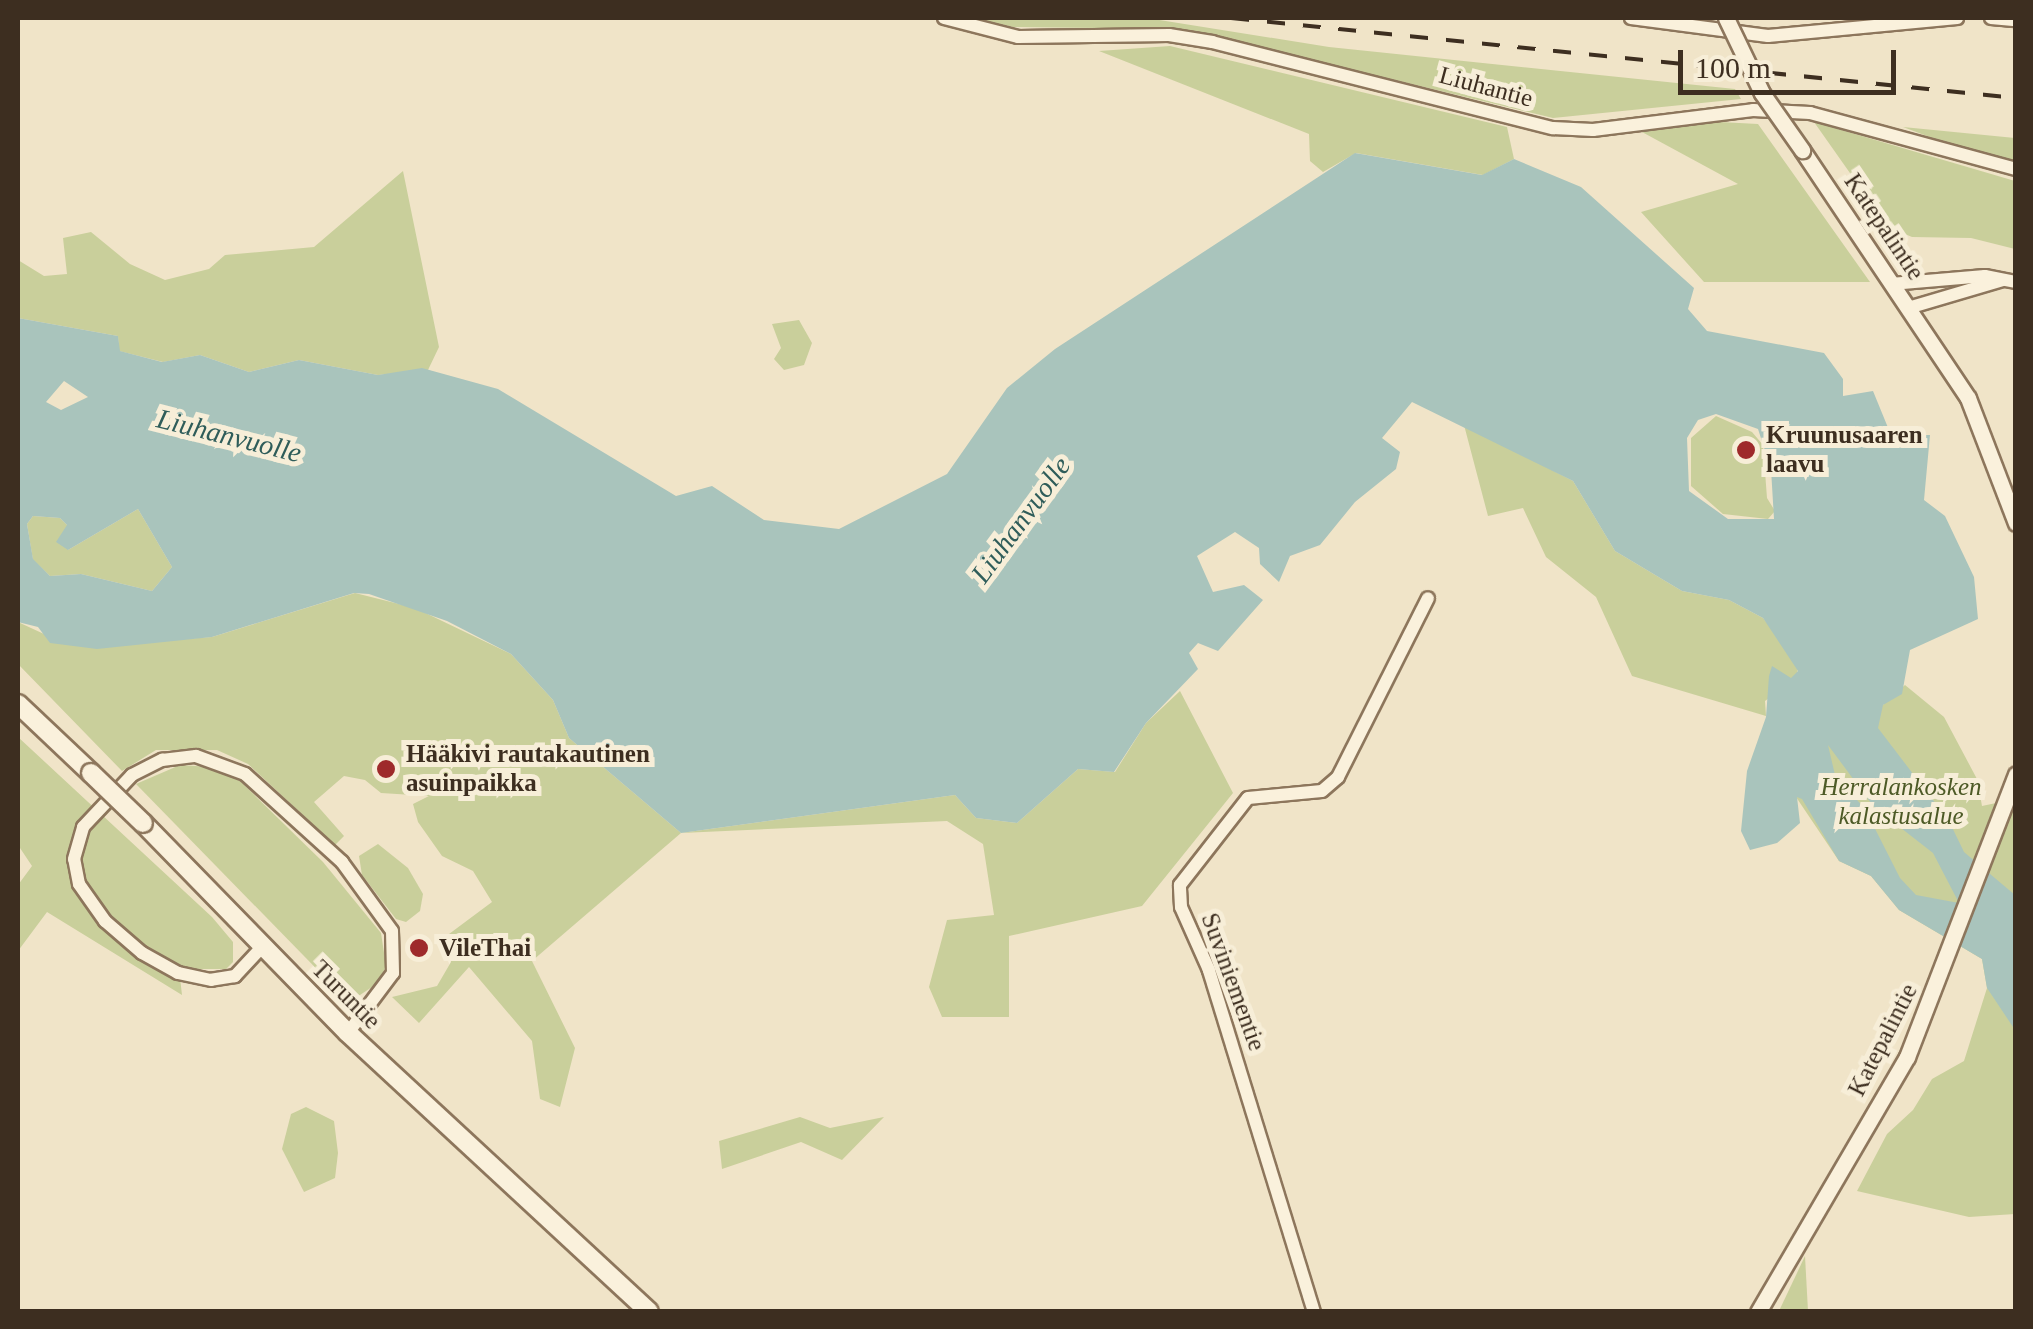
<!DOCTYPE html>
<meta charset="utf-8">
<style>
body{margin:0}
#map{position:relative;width:2033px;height:1329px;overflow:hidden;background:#f0e4c8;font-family:Georgia,serif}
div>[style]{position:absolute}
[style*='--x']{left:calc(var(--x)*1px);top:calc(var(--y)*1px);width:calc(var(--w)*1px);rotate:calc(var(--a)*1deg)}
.green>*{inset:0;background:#c9cf9b}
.water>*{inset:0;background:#a9c4bc}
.roads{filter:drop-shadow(2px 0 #8d765c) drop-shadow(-2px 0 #8d765c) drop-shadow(0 2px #8d765c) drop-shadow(0 -2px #8d765c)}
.minor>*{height:12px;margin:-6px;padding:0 6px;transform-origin:6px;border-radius:6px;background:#faf1dc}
.tertiary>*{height:15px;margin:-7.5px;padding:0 7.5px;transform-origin:7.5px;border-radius:7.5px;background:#faf1dc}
.secondary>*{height:18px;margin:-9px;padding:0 9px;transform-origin:9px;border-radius:9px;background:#faf1dc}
.rail>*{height:4px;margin-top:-2px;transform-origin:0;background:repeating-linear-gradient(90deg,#3d2e20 0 18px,transparent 0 36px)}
.bridges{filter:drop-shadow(2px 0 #8d765c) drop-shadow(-2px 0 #8d765c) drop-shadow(0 2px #8d765c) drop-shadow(0 -2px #8d765c)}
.tertiary-bridge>*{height:15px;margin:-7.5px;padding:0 7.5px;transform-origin:7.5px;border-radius:7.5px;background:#faf1dc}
.secondary-bridge>*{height:18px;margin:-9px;padding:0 9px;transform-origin:9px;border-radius:9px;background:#faf1dc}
.dots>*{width:28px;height:28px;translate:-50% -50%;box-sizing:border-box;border:5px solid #f7eed8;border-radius:50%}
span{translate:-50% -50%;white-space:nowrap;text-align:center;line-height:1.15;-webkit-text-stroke:10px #f7eed8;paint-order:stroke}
.street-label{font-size:25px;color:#3d2e20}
.poi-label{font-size:25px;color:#3d2e20;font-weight:700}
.left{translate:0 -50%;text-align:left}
.park-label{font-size:25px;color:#4d5a26;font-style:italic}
.water-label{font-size:28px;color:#2f5d5a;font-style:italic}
.frame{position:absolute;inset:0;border:20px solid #3d2e20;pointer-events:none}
.scale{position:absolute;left:1678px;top:50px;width:218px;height:45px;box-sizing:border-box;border:5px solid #3d2e20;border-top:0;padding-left:12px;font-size:30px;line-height:35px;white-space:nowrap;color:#3d2e20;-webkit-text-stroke:8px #f7eed8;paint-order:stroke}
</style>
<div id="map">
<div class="green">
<div style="clip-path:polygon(975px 18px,1147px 18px,1329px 47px,1735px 89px,1741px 99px,1553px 118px,1183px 29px,1013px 27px)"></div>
<div style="clip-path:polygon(1170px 46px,1507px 127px,1514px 159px,1483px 175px,1356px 153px,1323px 172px,1310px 161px,1309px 134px,1099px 51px)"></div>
<div style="clip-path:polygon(1720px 122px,1758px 124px,1870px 282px,1704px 282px,1641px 212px,1738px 184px,1642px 132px)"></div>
<div style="clip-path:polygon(1814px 122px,2015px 181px,2015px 249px,1971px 238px,1912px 237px,1888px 227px)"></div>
<div style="clip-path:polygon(1903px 127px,2015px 138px,2015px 169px)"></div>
<div style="clip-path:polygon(403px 171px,439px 347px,428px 370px,378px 375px,299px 360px,249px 372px,200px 355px,163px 362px,119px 351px,118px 336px,18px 318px,18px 260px,44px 276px,67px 274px,63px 238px,91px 232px,130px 264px,165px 280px,209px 269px,225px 255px,314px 247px)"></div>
<div style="clip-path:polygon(799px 320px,812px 343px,804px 365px,784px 370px,774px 359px,781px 348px,772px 324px)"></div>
<div style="clip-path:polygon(1716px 416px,1752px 432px,1763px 445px,1767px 498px,1775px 511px,1768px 519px,1723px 514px,1691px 486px,1691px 438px)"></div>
<div style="clip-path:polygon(1464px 425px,1573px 481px,1615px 551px,1682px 591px,1729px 600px,1763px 618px,1799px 664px,1796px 678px,1765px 701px,1766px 716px,1632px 676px,1596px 597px,1546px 557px,1523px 508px,1488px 516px)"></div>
<div style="clip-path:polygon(138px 509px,172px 567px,152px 591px,81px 574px,50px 576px,33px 560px,27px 524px,33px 516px,60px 518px,67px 525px,68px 550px)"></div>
<div style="clip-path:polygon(355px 593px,415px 608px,511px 654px,553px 700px,569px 738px,681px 833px,955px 795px,976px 818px,1017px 823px,1078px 769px,1115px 772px,1146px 723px,1180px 691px,1233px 793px,1142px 906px,1009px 936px,1009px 1017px,942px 1017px,929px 987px,947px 920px,994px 915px,983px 844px,947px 821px,681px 833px,532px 961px,575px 1048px,560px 1107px,540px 1099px,532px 1041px,469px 967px,419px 1023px,392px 997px,437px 986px,451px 962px,445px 937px,492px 902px,473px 871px,442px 856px,418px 822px,413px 804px,429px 796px,381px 793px,365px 780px,344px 776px,314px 802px,344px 836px,335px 845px,248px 764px,217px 750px,156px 750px,122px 771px,18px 664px,18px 622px,44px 634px,156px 641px,212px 637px)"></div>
<div style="clip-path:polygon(1905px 685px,1944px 717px,1977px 779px,1982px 806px,2015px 799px,2015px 1214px,1969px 1217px,1857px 1191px,1887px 1134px,1913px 1110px,1932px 1079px,1964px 1061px,1987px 988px,1982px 959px,1899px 910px,1871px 876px,1839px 861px,1796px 797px,1822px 728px,1883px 705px)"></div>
<div style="clip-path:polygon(18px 737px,212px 917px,233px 942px,233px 962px,226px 969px,179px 969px,182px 995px,47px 912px,18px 951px,18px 885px,32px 866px,18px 845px)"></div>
<div style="clip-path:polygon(180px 765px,211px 767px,240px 781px,323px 862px,381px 933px,386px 966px,378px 983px,354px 999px,343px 996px,136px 784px)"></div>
<div style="clip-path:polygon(378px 844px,408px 868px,423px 894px,420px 911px,406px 922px,396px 919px,362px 875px,359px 856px)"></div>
<div style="clip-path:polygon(306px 1107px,334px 1121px,338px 1153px,335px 1178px,304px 1192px,282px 1149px,291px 1114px)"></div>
<div style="clip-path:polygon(800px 1117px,830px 1128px,884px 1117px,842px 1160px,801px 1142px,722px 1169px,719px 1141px)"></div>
<div style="clip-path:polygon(1805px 1256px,1808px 1311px,1779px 1311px)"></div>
</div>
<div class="water">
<div style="clip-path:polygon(evenodd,1355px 153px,1482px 175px,1514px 159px,1581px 187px,1694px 288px,1688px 309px,1707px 331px,1824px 353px,1843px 379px,1843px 396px,1873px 391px,1891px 435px,1930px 435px,1924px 500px,1945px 516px,1974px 577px,1978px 619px,1910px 650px,1902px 694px,1883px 705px,1878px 728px,1949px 821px,1964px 852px,2015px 895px,2015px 1030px,1987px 988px,1982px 959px,1899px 910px,1871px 876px,1839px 861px,1802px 799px,1797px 797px,1800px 823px,1777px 843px,1750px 850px,1741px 831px,1747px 771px,1766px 717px,1769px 676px,1772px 666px,1791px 678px,1798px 671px,1763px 618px,1729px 600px,1682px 591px,1615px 551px,1573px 481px,1412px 402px,1382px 438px,1400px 452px,1396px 469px,1355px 502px,1320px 545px,1290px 556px,1279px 582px,1260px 564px,1259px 548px,1235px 532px,1197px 556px,1213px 592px,1244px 585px,1263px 600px,1218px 651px,1198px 643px,1189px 653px,1198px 669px,1146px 723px,1114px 772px,1078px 769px,1017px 823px,976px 818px,955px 795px,681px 833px,569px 738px,553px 700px,511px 654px,447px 621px,369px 594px,354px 593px,212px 637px,97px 649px,50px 643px,38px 627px,18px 622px,18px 318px,118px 336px,120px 351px,162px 362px,200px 355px,249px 372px,299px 360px,378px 375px,422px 368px,498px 389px,676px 496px,712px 486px,764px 520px,839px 529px,947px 474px,1007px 388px,1055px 349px,1355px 153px,64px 381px,88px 397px,61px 410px,46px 402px,64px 381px,1355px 153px,1716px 414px,1758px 429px,1771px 469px,1774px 519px,1728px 519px,1689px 491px,1687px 438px,1698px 420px,1716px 414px,1355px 153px,138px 509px,172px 567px,152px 591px,81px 574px,50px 576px,33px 559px,27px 524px,33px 516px,60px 518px,67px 525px,56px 542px,68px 550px,138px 509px,1355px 153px,1828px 745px,1874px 807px,1933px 853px,1959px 903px,1916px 895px,1900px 878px,1865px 809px,1835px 775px,1828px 745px)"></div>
</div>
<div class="roads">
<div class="minor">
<div style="--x:944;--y:18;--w:76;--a:14.4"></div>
<div style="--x:1018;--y:37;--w:151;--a:-0.8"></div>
<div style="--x:1169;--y:35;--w:44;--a:9.2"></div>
<div style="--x:1212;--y:42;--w:352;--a:14.2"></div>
<div style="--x:1553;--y:128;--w:40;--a:2.9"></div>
<div style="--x:1593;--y:130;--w:161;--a:-7.1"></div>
<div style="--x:1753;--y:110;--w:57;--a:3"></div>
<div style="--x:1810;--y:113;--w:213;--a:15.2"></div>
<div style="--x:1631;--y:18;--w:138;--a:7.5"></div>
<div style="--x:1768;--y:36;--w:190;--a:-5.4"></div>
<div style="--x:1991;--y:18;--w:25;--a:5"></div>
<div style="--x:1891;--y:284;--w:94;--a:-4.9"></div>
<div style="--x:1985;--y:276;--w:32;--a:11"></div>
<div style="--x:1908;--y:308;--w:99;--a:-16.4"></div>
<div style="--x:262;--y:947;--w:40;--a:133"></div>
<div style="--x:235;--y:976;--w:24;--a:171"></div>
<div style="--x:211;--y:980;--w:34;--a:-168"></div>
<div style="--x:178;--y:973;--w:41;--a:-150.9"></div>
<div style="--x:142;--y:953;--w:49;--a:-139.1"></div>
<div style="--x:105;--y:921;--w:45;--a:-125.1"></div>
<div style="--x:79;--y:884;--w:25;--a:-101"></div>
<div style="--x:74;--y:859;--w:33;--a:-74"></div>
<div style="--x:83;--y:827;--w:71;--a:-46.7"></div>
<div style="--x:132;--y:775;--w:34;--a:-27"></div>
<div style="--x:162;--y:760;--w:34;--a:-7"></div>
<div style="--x:196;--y:756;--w:52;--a:20.2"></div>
<div style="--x:245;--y:774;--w:131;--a:42.2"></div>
<div style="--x:342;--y:862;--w:85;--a:54.1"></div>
<div style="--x:392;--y:931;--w:42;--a:88.6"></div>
<div style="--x:393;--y:973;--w:75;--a:126.9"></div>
<div style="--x:1314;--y:1312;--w:358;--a:-107.1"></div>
<div style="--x:1209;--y:970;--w:69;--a:-114"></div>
<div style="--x:1181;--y:907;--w:22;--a:-93"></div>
<div style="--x:1180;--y:885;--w:110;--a:-52"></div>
<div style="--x:1248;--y:798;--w:74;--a:-5.4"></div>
<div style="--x:1322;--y:791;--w:21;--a:-41"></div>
<div style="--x:1338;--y:777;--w:200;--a:-63.3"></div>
</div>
<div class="tertiary">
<div style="--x:1802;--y:150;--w:298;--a:56.2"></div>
<div style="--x:1968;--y:398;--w:134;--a:69"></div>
<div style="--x:1758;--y:1312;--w:295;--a:-59.7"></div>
<div style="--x:1907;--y:1057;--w:303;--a:-68.9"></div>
</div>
<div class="secondary">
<div style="--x:18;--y:704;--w:100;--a:43.4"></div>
<div style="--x:143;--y:823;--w:293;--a:45.7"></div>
<div style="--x:348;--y:1033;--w:410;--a:42.8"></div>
</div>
</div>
<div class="rail">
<div style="--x:1231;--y:18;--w:789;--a:5.82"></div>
</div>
<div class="bridges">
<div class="tertiary-bridge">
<div style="--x:1726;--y:18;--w:83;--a:64.4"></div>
<div style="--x:1762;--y:93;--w:70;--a:54.9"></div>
</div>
<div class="secondary-bridge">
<div style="--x:91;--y:773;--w:72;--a:43.9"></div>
</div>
</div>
<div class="dots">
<div style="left:1746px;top:450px;background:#9e2a2b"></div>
<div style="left:386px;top:769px;background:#9e2a2b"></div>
<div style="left:419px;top:948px;background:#9e2a2b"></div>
</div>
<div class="street-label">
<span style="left:1486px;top:87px;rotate:15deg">Liuhantie</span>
<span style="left:1884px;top:227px;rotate:56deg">Katepalintie</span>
<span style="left:1233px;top:982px;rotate:70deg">Suviniementie</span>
<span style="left:346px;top:995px;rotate:45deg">Turuntie</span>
<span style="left:1883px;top:1040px;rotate:-63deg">Katepalintie</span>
</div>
<div class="poi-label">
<span class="left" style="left:1766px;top:450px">Kruunusaaren<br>laavu</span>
<span class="left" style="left:406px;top:769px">Hääkivi rautakautinen<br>asuinpaikka</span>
<span class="left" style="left:439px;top:948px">VileThai</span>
</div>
<div class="park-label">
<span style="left:1901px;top:802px">Herralankosken<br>kalastusalue</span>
</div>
<div class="water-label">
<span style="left:229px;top:436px;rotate:14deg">Liuhanvuolle</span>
<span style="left:1021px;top:520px;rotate:-54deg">Liuhanvuolle</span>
</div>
<div class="frame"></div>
<div class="scale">100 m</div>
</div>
